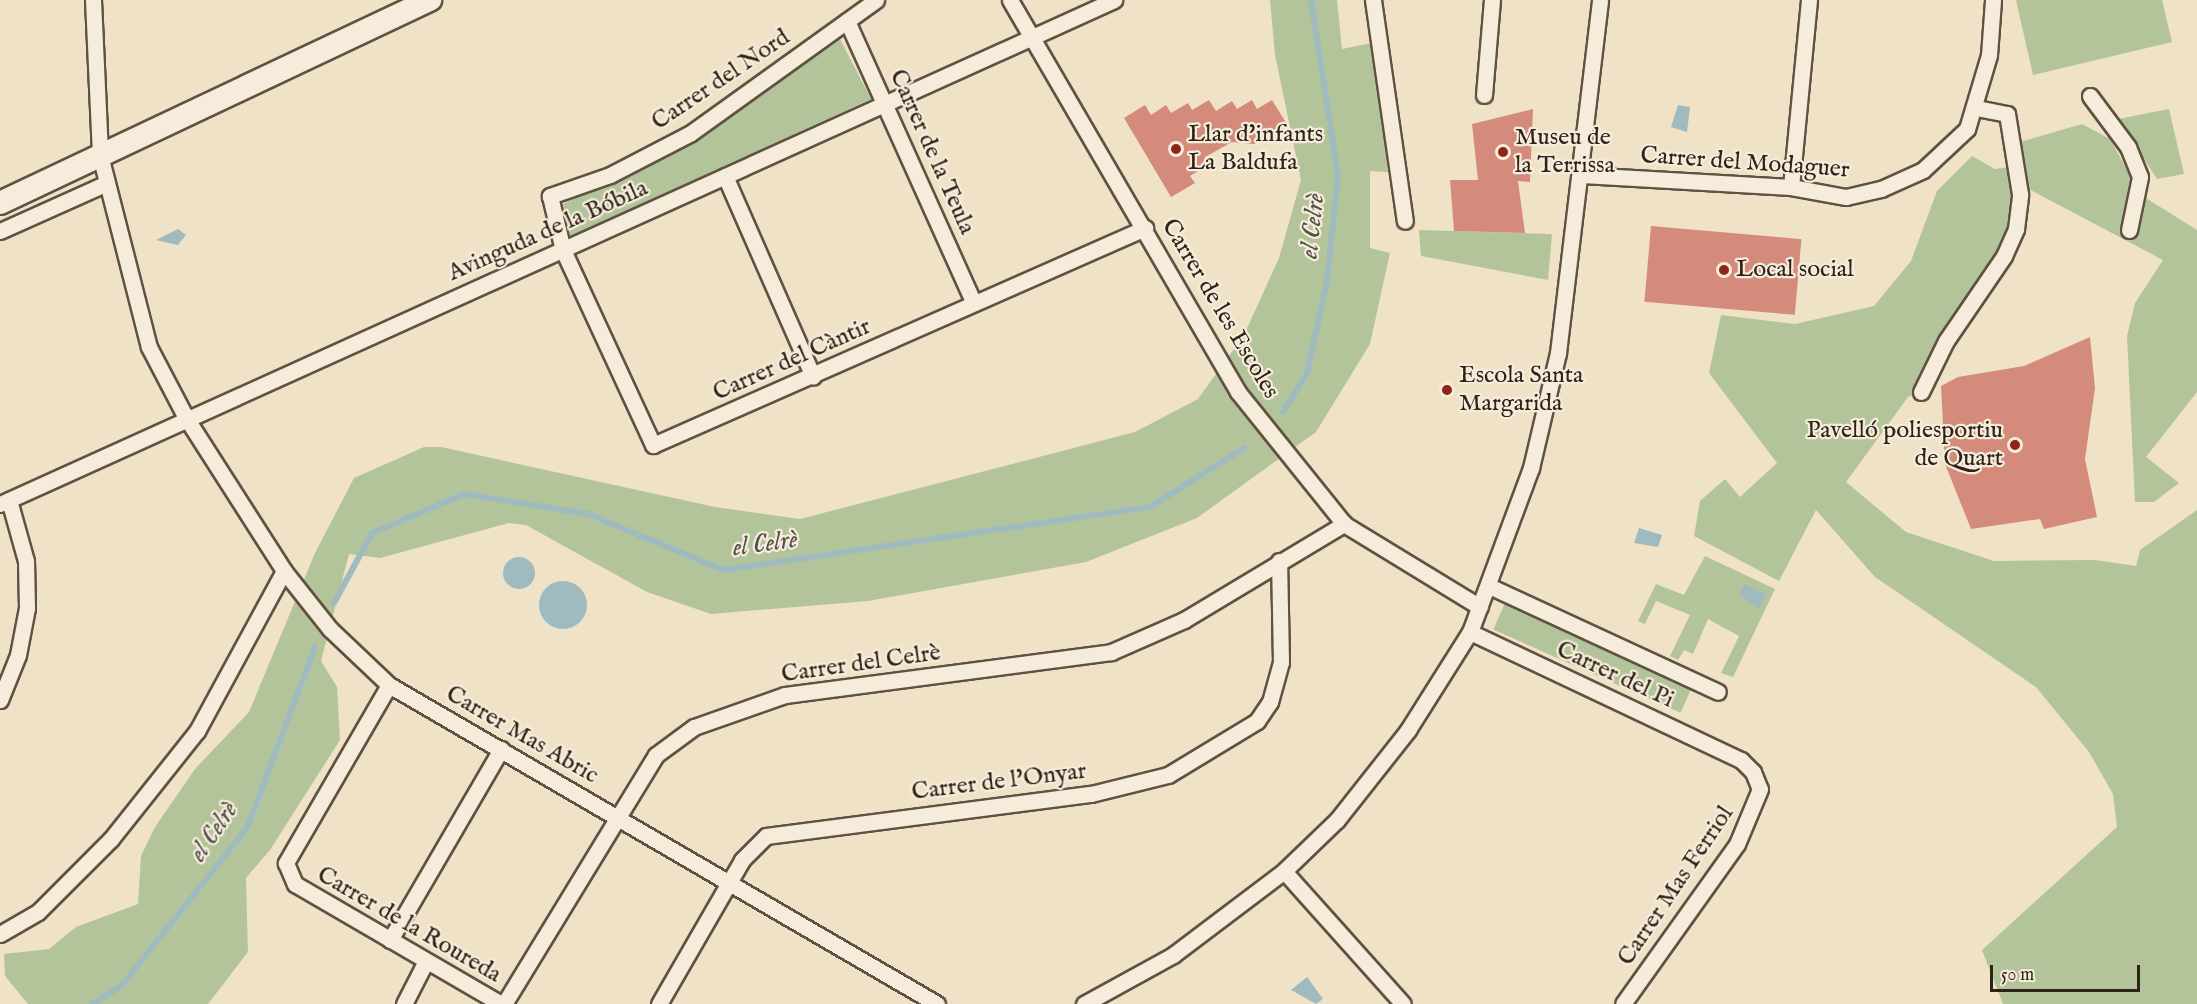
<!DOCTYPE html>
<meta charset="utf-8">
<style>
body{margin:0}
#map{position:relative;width:2197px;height:1004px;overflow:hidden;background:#efe2c7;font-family:"IM FELL English",serif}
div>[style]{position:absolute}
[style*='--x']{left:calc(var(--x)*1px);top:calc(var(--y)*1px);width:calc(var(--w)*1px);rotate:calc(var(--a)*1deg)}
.green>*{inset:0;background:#b4c49a;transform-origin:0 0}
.water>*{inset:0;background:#9fbbc0}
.round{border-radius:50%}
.stream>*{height:6px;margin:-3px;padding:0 3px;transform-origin:3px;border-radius:3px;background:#9fbbc0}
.building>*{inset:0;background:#d58b7c;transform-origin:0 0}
.roads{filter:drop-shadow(2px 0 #5f5242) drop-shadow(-2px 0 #5f5242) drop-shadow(0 2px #5f5242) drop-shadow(0 -2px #5f5242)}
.street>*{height:15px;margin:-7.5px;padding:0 7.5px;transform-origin:7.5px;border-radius:7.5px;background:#f5ecdb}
.secondary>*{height:22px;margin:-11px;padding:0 11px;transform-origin:11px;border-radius:11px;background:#f5ecdb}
.dots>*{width:16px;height:16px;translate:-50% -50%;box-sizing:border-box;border:3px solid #f5ecdb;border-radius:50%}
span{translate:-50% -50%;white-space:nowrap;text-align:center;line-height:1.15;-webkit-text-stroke:4.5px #f5ecdb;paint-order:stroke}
.street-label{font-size:24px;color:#2f2216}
.poi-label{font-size:24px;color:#2f2216}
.left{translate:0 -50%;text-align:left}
.right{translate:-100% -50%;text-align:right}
.water-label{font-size:26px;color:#515049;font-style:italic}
.scale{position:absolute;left:1990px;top:965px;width:150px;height:27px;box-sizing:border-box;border:3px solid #2f2216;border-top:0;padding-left:8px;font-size:18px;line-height:21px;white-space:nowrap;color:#2f2216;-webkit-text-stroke:4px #f5ecdb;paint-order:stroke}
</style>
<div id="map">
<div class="green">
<div style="clip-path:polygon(1270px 0,1337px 0,1342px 49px,1372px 43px,1388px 172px,1370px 171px,1370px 248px,1390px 253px,1370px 344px,1316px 432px,1197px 518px,1086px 562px,868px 601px,711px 614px,647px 592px,526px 525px,509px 523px,380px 558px,349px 554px,321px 661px,337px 687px,340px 740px,270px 850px,246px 878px,248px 952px,208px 1004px,28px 1004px,5px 976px,4px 954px,49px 949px,76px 927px,138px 904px,141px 856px,155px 827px,195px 769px,249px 712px,315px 553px,354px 478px,424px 447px,441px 447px,715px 507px,800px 519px,1135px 432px,1198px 399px,1244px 335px,1279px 258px,1301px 180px,1275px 55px)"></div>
<div style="clip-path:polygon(2016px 0,2162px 0,2172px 42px,2033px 75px)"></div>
<div style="clip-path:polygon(839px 37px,871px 99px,571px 237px,563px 204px,694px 141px)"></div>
<div style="clip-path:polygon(2169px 109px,2184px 174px,2157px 179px,2118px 119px)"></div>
<div style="clip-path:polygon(2082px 124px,2110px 139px,2141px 195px,2197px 230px,2197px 392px,2146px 457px,2179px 483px,2154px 502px,2135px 502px,2127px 336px,2135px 303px,2163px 260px,2019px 184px,2016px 229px,1921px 392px,1908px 397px,1846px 482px,1906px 532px,1994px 561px,2095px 560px,2136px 566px,2140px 550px,2197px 510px,2197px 1004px,2003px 1004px,1982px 950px,2117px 827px,2113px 794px,2089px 752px,2036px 687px,1875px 577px,1816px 510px,1779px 581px,1694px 536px,1700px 501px,1725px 479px,1740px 497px,1777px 463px,1709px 373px,1721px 315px,1795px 324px,1874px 306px,1911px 261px,1937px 191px,1972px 156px,1995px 169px,2016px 166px,2013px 144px)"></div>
<div style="clip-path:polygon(1419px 230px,1552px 234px,1548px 280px,1421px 256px)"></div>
<div style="clip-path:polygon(1705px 556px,1775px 589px,1733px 677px,1721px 673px,1739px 636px,1708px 619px,1693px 654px,1684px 650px,1678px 660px,1670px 656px,1690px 615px,1656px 601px,1645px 624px,1638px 621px,1656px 584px,1684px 595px)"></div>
<div style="left:1505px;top:603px;width:205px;height:29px;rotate:24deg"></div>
</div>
<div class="water">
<div style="clip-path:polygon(1678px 105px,1690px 107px,1687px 132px,1671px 127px)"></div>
<div style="clip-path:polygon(178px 229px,186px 235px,178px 245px,156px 240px)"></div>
<div style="clip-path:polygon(1639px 528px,1662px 535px,1658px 547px,1634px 543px)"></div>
<div class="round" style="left:503px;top:557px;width:32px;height:32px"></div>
<div class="round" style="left:539px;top:581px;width:48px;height:48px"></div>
<div style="clip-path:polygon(1744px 584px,1766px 594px,1759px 609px,1739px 595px)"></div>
<div style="clip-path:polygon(1307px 977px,1323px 999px,1316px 1004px,1291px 990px)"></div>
</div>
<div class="stream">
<div style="--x:1283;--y:412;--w:46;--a:-58.4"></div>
<div style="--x:1307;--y:373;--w:94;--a:-77.7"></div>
<div style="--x:1327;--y:281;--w:107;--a:-84.1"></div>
<div style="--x:1338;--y:175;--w:177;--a:-98.8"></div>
<div style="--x:334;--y:603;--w:80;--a:-61.5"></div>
<div style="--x:372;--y:533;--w:101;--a:-22.8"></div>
<div style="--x:465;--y:494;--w:125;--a:9.2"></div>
<div style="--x:588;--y:514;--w:146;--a:22.5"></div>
<div style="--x:723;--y:570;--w:432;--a:-8.4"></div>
<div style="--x:1150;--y:507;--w:111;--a:-32.1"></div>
<div style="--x:92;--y:1004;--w:36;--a:-32"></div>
<div style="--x:122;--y:985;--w:201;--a:-51.5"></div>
<div style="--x:247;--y:828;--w:193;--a:-69.4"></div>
</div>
<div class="building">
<div style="clip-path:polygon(1209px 100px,1216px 111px,1232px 101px,1237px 109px,1252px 100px,1257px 109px,1272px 100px,1288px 126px,1254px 144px,1232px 142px,1205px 157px,1202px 169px,1190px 176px,1195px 183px,1171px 197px,1124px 118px,1145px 105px,1151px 115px,1166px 105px,1171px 113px,1188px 103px,1192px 110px)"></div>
<div style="clip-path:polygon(1533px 109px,1530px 182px,1518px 181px,1525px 233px,1454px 231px,1450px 180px,1478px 180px,1472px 124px)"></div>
<div style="left:1651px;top:226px;width:151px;height:76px;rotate:5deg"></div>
<div style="clip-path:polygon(2090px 337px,2095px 388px,2085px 459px,2097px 517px,2044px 529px,2040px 519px,1971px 529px,1945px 464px,1941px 386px,1958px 377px,2024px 366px)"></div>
</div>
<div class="roads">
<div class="street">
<div style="--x:93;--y:0;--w:155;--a:87.4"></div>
<div style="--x:100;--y:155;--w:198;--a:75.7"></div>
<div style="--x:149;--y:347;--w:78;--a:62.4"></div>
<div style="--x:185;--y:416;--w:184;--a:57.4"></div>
<div style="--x:284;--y:571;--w:74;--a:51.6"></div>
<div style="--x:330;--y:629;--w:81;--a:43.5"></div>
<div style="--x:389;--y:685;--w:634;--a:30.2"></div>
<div style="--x:876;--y:0;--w:228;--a:144.3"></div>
<div style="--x:691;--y:133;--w:91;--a:152.6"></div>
<div style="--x:610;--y:175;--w:64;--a:160.7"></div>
<div style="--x:550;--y:196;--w:56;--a:76.5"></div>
<div style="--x:563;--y:250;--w:215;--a:65.2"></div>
<div style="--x:653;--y:445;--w:538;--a:-23.8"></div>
<div style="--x:1010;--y:0;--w:453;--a:59.8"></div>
<div style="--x:1238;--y:392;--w:169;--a:51.2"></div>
<div style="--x:1344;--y:524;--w:159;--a:31.4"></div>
<div style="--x:1373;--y:0;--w:223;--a:81.8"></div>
<div style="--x:847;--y:21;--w:309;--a:65.8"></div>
<div style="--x:1484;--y:95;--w:95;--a:-85.2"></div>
<div style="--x:2090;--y:96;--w:64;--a:53.3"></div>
<div style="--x:2128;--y:147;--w:32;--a:68"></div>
<div style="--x:2140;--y:177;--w:54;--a:101.7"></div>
<div style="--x:1582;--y:175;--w:209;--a:3.3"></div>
<div style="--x:1791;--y:187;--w:56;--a:10.3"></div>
<div style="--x:1846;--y:197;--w:36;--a:-13"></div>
<div style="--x:1881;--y:189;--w:46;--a:-24.3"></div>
<div style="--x:1923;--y:170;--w:60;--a:-43"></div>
<div style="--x:1967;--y:129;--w:77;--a:-73.4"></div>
<div style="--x:1989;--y:55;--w:55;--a:-85.8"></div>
<div style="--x:725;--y:176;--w:219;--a:66.3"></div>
<div style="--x:1791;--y:187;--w:188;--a:-84.5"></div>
<div style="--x:0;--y:231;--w:117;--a:-24.2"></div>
<div style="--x:1921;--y:392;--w:57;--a:-63.9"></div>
<div style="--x:1946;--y:341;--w:103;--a:-55.7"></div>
<div style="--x:2004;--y:256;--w:30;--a:-66"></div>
<div style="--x:2016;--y:229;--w:35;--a:-83"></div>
<div style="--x:2020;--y:194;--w:81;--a:-99.2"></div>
<div style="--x:2007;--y:114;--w:33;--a:-169"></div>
<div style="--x:0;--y:504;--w:1223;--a:-24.34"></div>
<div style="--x:1489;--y:586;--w:252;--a:24.8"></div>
<div style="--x:1470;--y:632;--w:300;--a:25.3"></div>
<div style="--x:1741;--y:760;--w:17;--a:45"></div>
<div style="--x:1753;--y:772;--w:18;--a:68"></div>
<div style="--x:1760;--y:789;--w:60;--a:112.7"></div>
<div style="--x:1737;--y:844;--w:196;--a:125.5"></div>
<div style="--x:389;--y:685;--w:206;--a:120.1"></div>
<div style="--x:286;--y:863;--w:23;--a:67"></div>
<div style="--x:295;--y:884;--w:238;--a:30.2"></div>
<div style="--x:0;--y:700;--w:48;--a:-68.2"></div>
<div style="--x:18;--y:655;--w:48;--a:-79.2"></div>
<div style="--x:27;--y:608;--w:47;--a:-91.2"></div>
<div style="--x:26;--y:561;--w:63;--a:-105.6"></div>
<div style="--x:1284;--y:871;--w:178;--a:48.2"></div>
<div style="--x:0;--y:934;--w:44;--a:-30.1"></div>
<div style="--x:38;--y:912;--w:103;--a:-45"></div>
<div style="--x:111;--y:839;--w:138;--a:-51.5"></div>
<div style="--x:197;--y:731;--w:182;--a:-61.5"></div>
<div style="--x:390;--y:940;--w:221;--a:-59.8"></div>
<div style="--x:404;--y:1004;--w:48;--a:-62.9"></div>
<div style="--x:504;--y:1004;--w:292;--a:-58.6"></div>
<div style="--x:656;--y:755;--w:47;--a:-36.4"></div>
<div style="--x:694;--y:727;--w:96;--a:-19.4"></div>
<div style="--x:785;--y:695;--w:329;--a:-7.5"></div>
<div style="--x:1111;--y:652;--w:80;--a:-23.7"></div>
<div style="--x:1184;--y:620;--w:187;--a:-31"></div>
<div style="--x:659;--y:1004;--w:166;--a:-60"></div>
<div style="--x:742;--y:860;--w:34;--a:-45"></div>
<div style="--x:766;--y:836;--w:328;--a:-7.4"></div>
<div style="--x:1091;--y:794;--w:79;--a:-13.9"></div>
<div style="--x:1168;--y:775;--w:104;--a:-31.2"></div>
<div style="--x:1257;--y:721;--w:23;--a:-56"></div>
<div style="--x:1270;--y:702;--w:41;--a:-74.6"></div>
<div style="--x:1281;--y:662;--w:101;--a:-91.1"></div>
<div style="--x:1084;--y:1004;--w:102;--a:-28.8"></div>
<div style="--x:1173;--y:955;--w:139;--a:-37.1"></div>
<div style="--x:1284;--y:871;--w:74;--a:-43.9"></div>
<div style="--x:1337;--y:820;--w:115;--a:-51.7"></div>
<div style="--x:1408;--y:730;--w:116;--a:-57.7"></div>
<div style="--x:1470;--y:632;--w:175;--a:-69.6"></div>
<div style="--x:1531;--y:468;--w:118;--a:-76.8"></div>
<div style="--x:1558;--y:353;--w:355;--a:-83.2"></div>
</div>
<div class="secondary">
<div style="--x:0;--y:203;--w:476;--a:-25.3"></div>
</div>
</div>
<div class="dots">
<div style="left:1176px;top:149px;background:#8f2418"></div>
<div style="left:1503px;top:152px;background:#8f2418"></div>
<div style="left:1724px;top:270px;background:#8f2418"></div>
<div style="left:1447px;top:390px;background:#8f2418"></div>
<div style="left:2015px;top:445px;background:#8f2418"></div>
</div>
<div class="street-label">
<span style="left:721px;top:80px;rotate:-34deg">Carrer del Nord</span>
<span style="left:932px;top:152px;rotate:66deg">Carrer de la Teula</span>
<span style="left:1745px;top:163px;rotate:4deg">Carrer del Modaguer</span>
<span style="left:548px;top:231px;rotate:-24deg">Avinguda de la Bóbila</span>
<span style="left:1220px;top:309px;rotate:59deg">Carrer de les Escoles</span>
<span style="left:792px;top:360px;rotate:-24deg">Carrer del Càntir</span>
<span style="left:861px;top:664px;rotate:-8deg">Carrer del Celrè</span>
<span style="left:1615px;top:675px;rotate:25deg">Carrer del Pi</span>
<span style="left:522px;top:735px;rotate:30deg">Carrer Mas Abric</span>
<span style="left:999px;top:782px;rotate:-7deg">Carrer de l'Onyar</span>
<span style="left:1676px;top:886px;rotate:-56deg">Carrer Mas Ferriol</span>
<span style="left:409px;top:925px;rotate:30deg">Carrer de la Roureda</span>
</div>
<div class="poi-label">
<span class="left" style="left:1188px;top:149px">Llar d'infants<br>La Baldufa</span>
<span class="left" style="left:1515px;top:152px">Museu de<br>la Terrissa</span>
<span class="left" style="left:1736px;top:270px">Local social</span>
<span class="left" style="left:1459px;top:390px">Escola Santa<br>Margarida</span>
<span class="right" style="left:2003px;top:445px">Pavelló poliesportiu<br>de Quart</span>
</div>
<div class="water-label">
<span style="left:1313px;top:226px;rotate:-84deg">el Celrè</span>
<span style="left:765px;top:544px;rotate:-8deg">el Celrè</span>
<span style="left:214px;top:832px;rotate:-56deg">el Celrè</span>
</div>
<div class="scale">50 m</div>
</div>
